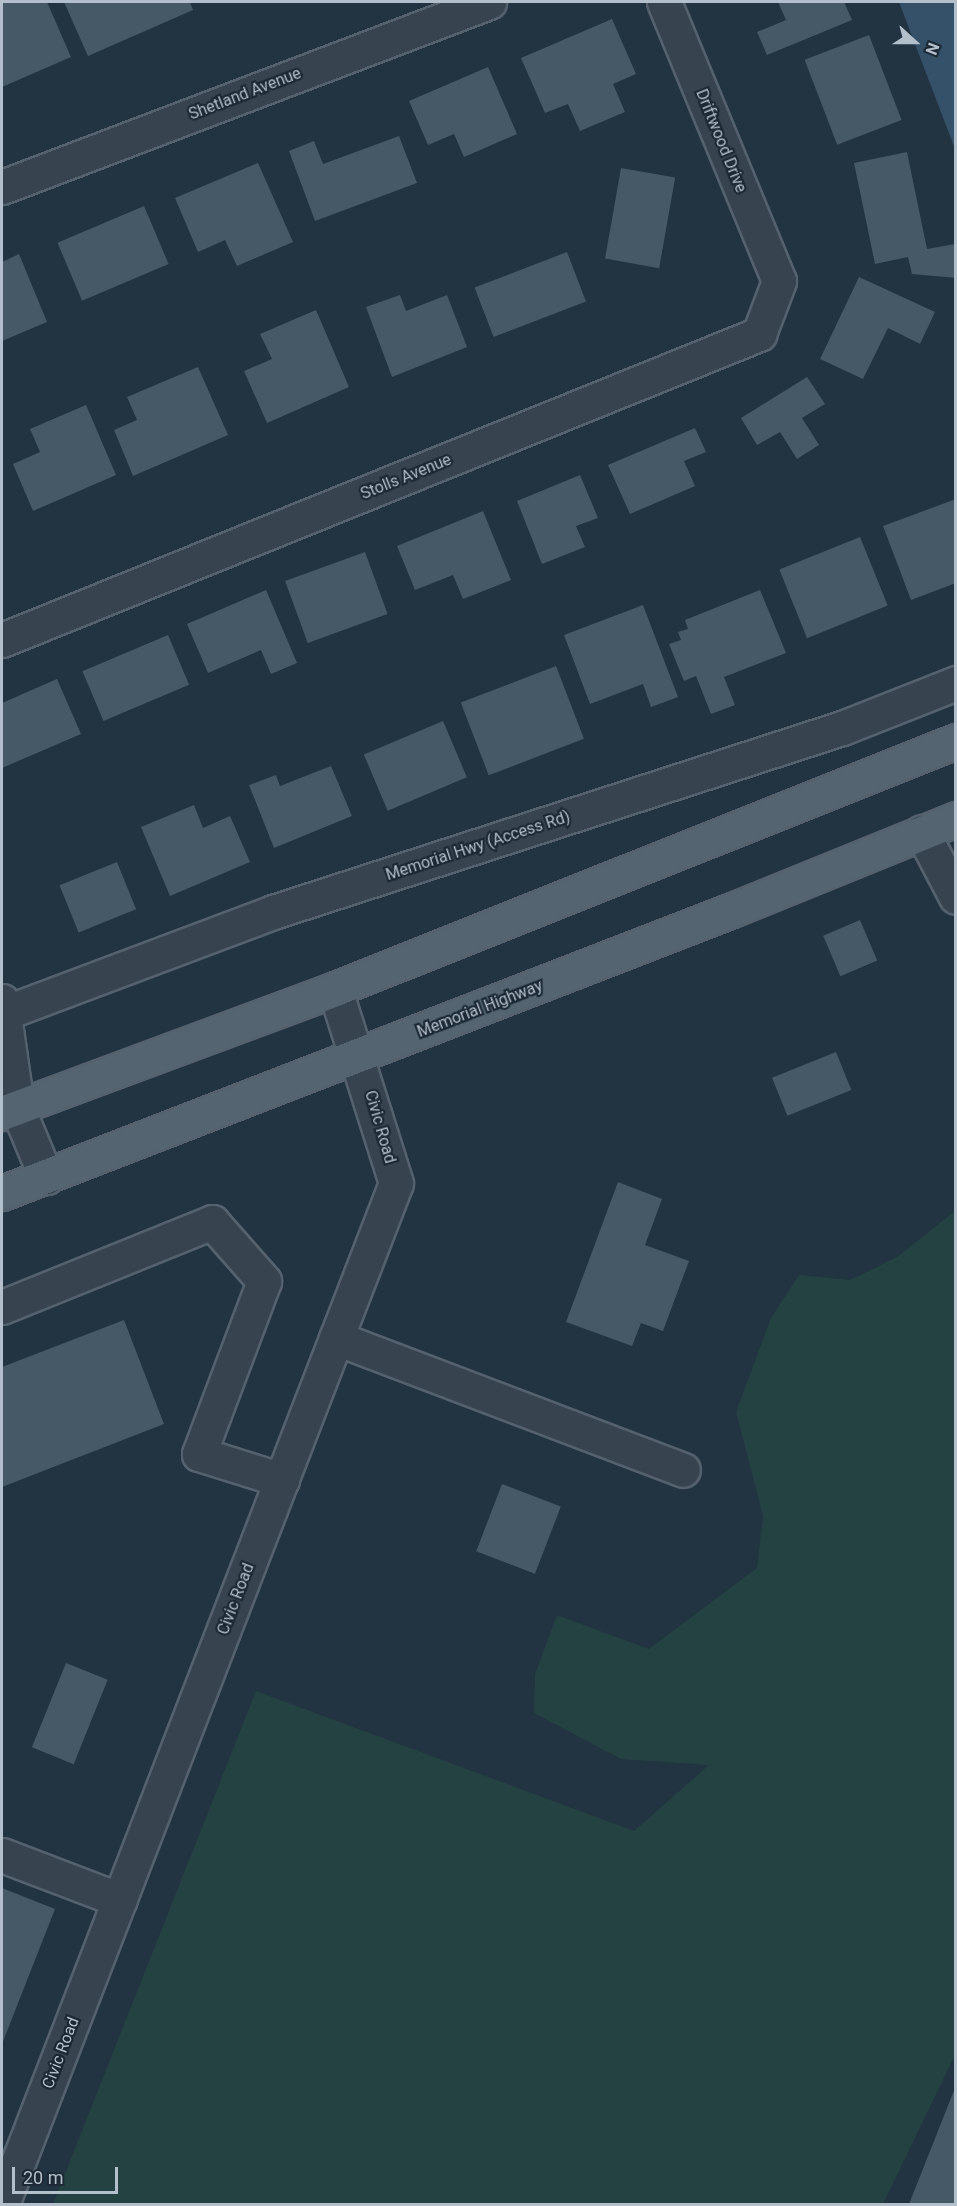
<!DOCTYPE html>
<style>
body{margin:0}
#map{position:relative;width:957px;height:2206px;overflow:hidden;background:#223341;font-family:Roboto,sans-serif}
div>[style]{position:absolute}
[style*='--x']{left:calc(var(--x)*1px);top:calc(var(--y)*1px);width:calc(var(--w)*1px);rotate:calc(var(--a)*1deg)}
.green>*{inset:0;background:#244241}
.water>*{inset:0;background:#345169}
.building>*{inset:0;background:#465967;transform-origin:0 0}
.roads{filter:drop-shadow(2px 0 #55626e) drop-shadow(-2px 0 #55626e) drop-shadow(0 2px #55626e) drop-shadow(0 -2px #55626e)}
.minor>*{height:33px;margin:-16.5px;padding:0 16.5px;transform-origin:16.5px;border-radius:16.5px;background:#374450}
.major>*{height:33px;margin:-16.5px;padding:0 16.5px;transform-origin:16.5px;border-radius:16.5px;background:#546471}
span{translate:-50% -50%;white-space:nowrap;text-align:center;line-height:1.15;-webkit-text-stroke:4.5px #1c2935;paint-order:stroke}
.street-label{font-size:16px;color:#b3bfcb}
.frame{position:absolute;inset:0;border:3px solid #b3bfcb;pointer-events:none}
.north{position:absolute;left:885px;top:12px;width:60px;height:60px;-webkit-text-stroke:4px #1c2935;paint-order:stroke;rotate:111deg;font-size:16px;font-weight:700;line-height:24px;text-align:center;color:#b3bfcb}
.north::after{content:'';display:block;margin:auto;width:21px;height:27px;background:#b3bfcb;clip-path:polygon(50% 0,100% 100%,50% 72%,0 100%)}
.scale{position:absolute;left:12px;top:2167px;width:106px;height:27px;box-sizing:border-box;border:3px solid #b3bfcb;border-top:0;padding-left:8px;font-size:18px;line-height:21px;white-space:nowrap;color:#b3bfcb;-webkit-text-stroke:4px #1c2935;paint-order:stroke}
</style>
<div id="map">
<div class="green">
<div style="clip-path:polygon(955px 1211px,955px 2055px,883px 2204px,53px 2204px,256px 1691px,634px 1831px,709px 1765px,621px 1759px,534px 1713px,535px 1674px,557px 1615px,649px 1649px,757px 1568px,763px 1516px,736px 1412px,771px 1318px,799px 1275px,850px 1280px,897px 1257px)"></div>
</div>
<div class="water">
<div style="clip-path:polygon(899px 2px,955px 2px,955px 149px)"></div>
</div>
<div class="building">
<div style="clip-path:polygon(2px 2px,47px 2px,71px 57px,2px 87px)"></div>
<div style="clip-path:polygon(64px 2px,190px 2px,193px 10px,88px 56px)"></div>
<div style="clip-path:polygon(778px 2px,844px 2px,852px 20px,767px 55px,757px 32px,786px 20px)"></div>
<div style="clip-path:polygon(612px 19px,636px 74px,613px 84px,625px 112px,580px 131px,568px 104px,545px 113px,521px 58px)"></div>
<div style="left:869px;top:35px;width:91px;height:69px;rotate:69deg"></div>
<div style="clip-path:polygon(488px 67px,517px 134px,464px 157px,454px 134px,428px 145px,409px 101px)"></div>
<div style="clip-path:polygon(399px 136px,417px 183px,315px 221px,289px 151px,314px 141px,323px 164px)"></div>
<div style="clip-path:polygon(907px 152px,927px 249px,955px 244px,956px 278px,912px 274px,908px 257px,875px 264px,854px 163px)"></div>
<div style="clip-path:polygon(258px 163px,293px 242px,237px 266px,225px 240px,198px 252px,175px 198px)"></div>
<div style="left:621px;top:168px;width:55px;height:92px;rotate:10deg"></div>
<div style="left:144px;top:206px;width:63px;height:94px;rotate:67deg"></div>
<div style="left:567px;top:252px;width:53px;height:99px;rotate:69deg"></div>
<div style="clip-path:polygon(19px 254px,47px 322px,2px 341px,2px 262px)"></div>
<div style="clip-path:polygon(859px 277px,935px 312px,920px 344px,888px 328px,863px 379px,820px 359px)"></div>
<div style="clip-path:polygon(400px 295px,406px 311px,447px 295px,467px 347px,392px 377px,366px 307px)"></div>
<div style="clip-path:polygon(316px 310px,349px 387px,267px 423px,244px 371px,272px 359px,260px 334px)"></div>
<div style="clip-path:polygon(198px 367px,228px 435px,133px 476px,114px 430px,137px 420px,127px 397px)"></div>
<div style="clip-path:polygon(807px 377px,825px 404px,802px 418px,819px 445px,797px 459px,780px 432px,757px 445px,741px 418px)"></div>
<div style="clip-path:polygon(86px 405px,116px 475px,33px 511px,13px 464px,40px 452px,30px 429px)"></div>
<div style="clip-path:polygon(695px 428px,706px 452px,684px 461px,695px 486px,630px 514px,608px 465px)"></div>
<div style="clip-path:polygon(580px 475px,598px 518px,576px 526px,585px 547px,542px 564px,517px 501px)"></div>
<div style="clip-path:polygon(956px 499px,956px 583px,911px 600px,883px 526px)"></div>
<div style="clip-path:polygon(483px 511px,511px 580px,463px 599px,453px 575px,415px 590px,397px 546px)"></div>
<div style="left:860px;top:537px;width:74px;height:87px;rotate:68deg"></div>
<div style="left:365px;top:552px;width:66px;height:85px;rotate:70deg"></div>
<div style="clip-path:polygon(266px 590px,297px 663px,271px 674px,261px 650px,208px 673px,187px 624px)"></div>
<div style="clip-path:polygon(760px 590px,786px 653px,724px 677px,735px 705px,711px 714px,696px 676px,684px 681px,669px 644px,681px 640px,678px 632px,688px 629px,685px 620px)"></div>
<div style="clip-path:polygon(643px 605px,678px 697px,651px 707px,643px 684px,590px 704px,564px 635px)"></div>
<div style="left:168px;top:635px;width:54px;height:93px;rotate:67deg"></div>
<div style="left:556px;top:666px;width:78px;height:102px;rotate:69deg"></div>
<div style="clip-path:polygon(57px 679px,81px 734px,2px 768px,2px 703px)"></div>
<div style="left:443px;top:721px;width:61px;height:86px;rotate:67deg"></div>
<div style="clip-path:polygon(331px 766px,352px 816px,274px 848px,249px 785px,276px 775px,280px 786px)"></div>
<div style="clip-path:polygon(194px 805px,203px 828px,230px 816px,250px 862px,170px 896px,141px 827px)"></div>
<div style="left:117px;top:862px;width:51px;height:62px;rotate:68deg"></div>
<div style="left:860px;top:920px;width:44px;height:40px;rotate:67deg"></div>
<div style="left:836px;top:1052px;width:41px;height:69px;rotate:68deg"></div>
<div style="clip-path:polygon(618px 1182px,662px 1199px,645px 1245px,689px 1261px,663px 1331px,641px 1323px,632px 1346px,566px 1322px)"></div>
<div style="clip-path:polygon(124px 1320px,164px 1424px,2px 1487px,2px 1367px)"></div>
<div style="left:502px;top:1484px;width:63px;height:72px;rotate:21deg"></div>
<div style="left:66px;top:1663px;width:45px;height:91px;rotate:22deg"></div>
<div style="clip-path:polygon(2px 1888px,55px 1909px,2px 2044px)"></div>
<div style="clip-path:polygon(955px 2088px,956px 2204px,909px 2204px)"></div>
</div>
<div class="roads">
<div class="minor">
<div style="--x:2;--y:187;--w:521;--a:-20.8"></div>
<div style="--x:2;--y:640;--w:817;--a:-22.01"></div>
<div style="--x:759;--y:334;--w:57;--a:-69.3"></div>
<div style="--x:779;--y:281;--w:302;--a:-112.4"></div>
<div style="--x:922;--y:832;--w:73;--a:62.4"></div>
<div style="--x:2;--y:1001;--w:107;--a:81.9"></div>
<div style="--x:2;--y:1014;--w:290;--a:-20.6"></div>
<div style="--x:273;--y:912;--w:598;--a:-17.92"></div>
<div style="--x:842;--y:728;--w:123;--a:-21.5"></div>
<div style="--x:5;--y:1090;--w:21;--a:55"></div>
<div style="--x:17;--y:1107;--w:76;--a:67.5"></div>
<div style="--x:2;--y:1307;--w:227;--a:-22"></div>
<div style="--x:212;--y:1222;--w:79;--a:48.6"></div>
<div style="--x:264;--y:1281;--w:185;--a:110.6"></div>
<div style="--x:199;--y:1454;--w:87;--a:17.4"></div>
<div style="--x:336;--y:1338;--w:371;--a:20.8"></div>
<div style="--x:2;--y:1855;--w:126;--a:20.9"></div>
<div style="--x:2;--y:2204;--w:1094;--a:-68.9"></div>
<div style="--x:396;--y:1183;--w:203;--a:-107.5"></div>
</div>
<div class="major">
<div style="--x:2;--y:1113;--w:355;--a:-20.4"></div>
<div style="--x:335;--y:989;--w:669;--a:-21.77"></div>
<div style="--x:2;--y:1193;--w:783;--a:-21.19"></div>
<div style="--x:732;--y:910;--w:242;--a:-22.1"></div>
</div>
</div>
<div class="street-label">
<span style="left:245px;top:94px;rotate:-21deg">Shetland Avenue</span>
<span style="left:721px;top:141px;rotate:68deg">Driftwood Drive</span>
<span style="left:406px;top:477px;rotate:-22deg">Stolls Avenue</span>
<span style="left:478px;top:846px;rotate:-18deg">Memorial Hwy (Access Rd)</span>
<span style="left:480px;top:1009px;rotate:-21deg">Memorial Highway</span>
<span style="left:380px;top:1127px;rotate:74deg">Civic Road</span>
<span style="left:236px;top:1599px;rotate:-69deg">Civic Road</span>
<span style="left:61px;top:2053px;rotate:-69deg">Civic Road</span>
</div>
<div class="frame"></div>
<div class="north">N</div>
<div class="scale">20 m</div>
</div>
